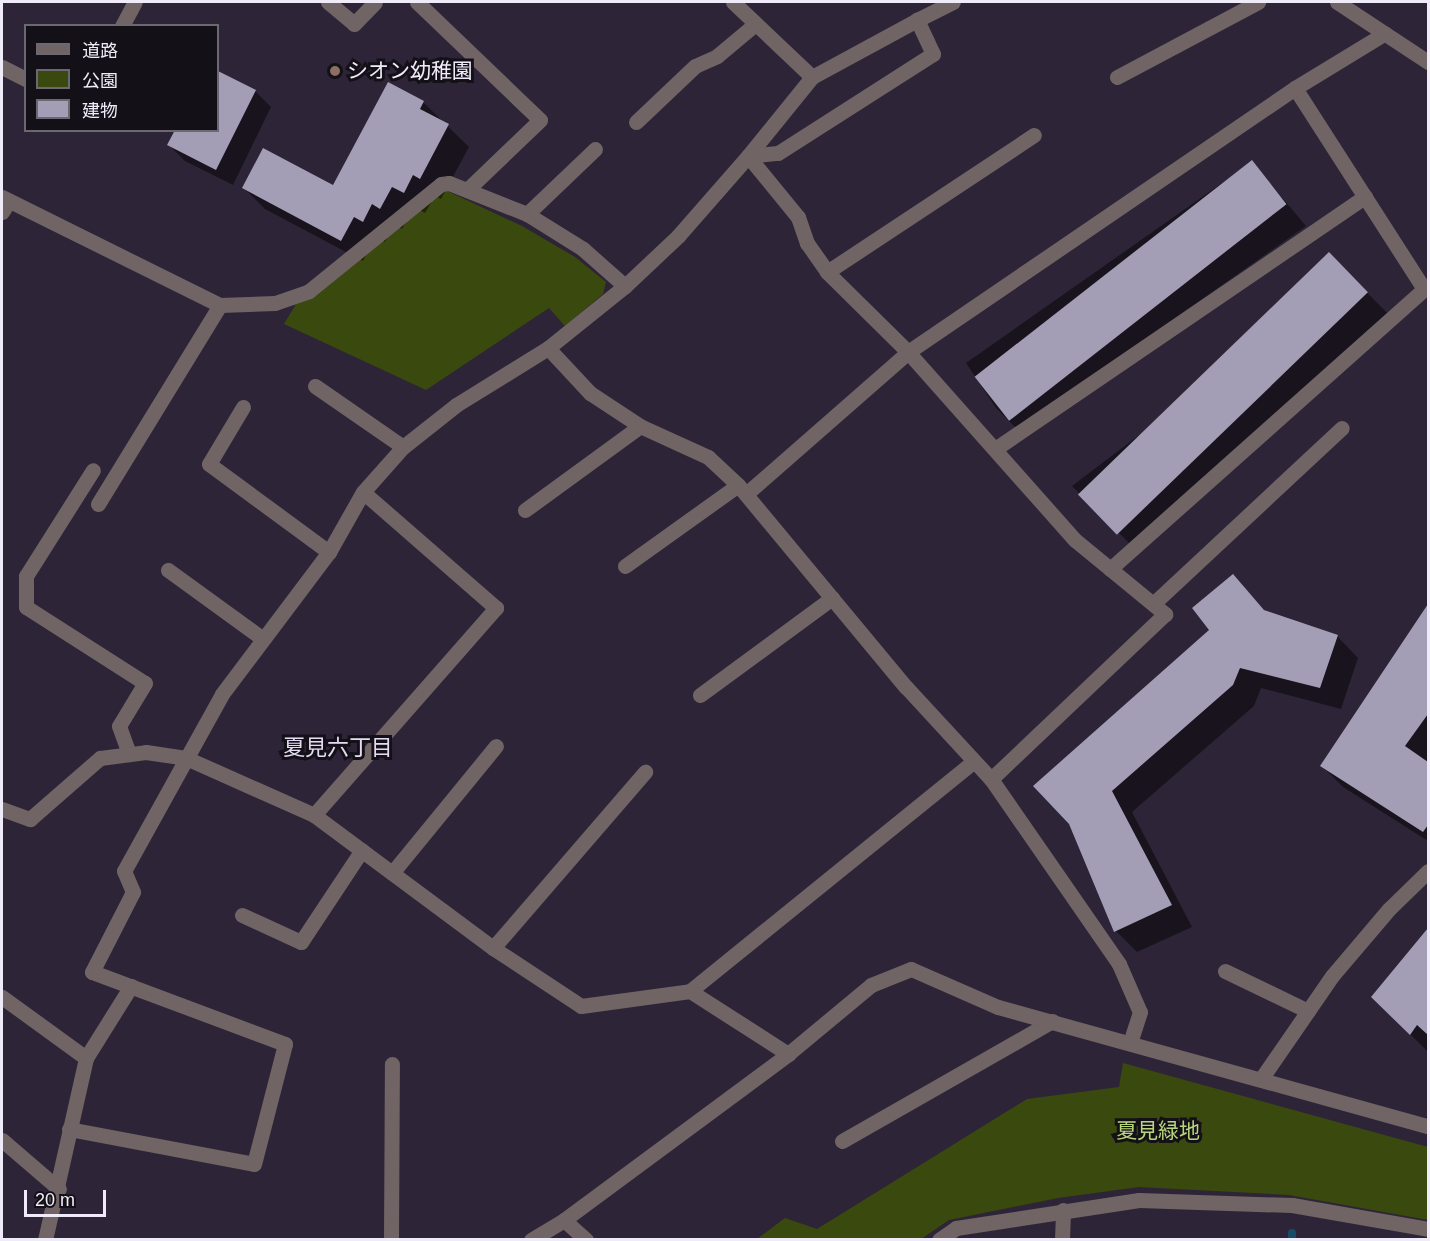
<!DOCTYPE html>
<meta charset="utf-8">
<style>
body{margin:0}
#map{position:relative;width:1430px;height:1241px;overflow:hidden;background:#2d2537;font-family:Helvetica,"Noto Sans JP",sans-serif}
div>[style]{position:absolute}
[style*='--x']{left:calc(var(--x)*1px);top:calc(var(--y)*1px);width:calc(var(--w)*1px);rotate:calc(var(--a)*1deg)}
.green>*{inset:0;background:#3a490d}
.shadow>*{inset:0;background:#0007}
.stream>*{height:8px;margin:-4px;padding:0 4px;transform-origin:4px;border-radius:4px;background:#144d68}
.building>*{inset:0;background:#a39eb6;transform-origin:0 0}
.service>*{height:15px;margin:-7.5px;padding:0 7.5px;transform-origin:7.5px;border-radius:7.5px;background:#706465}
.minor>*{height:15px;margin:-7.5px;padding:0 7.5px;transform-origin:7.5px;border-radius:7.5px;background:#706465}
.dots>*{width:16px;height:16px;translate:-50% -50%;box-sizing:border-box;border:3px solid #131018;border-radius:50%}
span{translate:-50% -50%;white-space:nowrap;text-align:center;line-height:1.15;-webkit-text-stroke:6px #131018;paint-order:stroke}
.poi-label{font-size:21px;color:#f0ebf8}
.left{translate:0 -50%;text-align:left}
.park-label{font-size:21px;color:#b9d57b}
.neighbourhood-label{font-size:22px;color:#e4daf3}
.frame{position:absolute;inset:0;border:3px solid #f0ebf8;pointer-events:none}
.legend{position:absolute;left:24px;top:24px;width:195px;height:108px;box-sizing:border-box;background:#131018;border:2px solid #6b6872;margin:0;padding:8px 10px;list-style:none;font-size:18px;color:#f0ebf8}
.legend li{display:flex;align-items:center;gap:12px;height:30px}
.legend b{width:30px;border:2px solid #6b6872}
.scale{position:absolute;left:24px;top:1190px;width:82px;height:27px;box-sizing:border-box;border:3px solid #f0ebf8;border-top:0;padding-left:8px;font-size:18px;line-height:21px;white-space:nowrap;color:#f0ebf8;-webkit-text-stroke:4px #131018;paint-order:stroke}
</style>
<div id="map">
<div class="green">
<div style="clip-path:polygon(443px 189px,522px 226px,575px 257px,606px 282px,603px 294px,565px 326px,549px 308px,426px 390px,284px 324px,296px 304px)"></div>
<div style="clip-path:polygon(1123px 1063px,1428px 1147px,1428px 1220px,1289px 1195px,1139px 1187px,1058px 1198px,949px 1220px,921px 1239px,757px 1239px,785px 1218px,817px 1229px,1027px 1099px,1119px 1087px)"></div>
</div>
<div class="shadow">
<div style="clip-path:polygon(218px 73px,255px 91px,271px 107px,233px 185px,185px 161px,169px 145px,218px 130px)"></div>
<div style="clip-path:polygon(388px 84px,424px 103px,469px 147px,441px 199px,435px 196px,425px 213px,414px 207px,402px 229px,394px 225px,385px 242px,375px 237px,363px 261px,265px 209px,244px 188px,333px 187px)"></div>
<div style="clip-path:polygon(1252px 162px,1306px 226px,1017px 429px,996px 408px,966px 363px)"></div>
<div style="clip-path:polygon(1350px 275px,1388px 314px,1132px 546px,1072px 486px)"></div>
<div style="clip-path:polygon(1233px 576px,1267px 613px,1337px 636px,1358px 658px,1341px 709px,1261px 688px,1254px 706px,1132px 812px,1192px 927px,1137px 952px,1116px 931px,1070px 823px,1211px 631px)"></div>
<div style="clip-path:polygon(1428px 607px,1428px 841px,1343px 787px,1322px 766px)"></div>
<div style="clip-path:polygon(1428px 930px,1428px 1052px,1373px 997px)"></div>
</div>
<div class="stream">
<div style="--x:1292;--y:1240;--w:7;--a:-90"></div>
</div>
<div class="building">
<div style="clip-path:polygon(218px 71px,256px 90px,216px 170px,167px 145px,175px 130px,218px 130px)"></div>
<div style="clip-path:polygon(388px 82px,424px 101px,420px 109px,449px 124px,420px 179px,413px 175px,404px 193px,392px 187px,380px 209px,372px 204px,363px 222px,354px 217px,341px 241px,242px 188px,263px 148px,333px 185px)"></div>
<div style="left:1252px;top:160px;width:56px;height:352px;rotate:52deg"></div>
<div style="left:1329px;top:252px;width:56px;height:349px;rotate:46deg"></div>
<div style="clip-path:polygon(1233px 574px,1264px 610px,1338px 635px,1320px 688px,1240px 668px,1233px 685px,1112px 791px,1172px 905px,1114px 932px,1069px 824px,1033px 786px,1209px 630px,1192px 608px)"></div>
<div style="clip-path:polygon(1428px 604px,1428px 714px,1405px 746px,1428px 762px,1428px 825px,1423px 832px,1320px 766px)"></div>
<div style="clip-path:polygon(1428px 928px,1428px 1035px,1417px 1025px,1410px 1035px,1371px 997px)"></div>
</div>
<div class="service">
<div style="--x:328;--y:2;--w:34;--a:40"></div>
<div style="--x:354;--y:24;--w:30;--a:-46"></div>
<div style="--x:417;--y:2;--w:170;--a:43.8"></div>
<div style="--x:540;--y:120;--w:101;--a:136.2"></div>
<div style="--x:733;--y:2;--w:109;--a:43.5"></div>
<div style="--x:122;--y:26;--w:27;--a:-62"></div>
<div style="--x:2;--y:67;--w:27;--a:27"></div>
<div style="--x:1117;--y:77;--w:160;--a:-28"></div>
<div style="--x:636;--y:122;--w:81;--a:-43.5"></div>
<div style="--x:695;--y:66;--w:24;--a:-24"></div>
<div style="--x:717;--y:56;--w:48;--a:-40"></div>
<div style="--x:748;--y:156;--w:102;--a:-51"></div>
<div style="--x:812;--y:77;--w:119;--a:-28.5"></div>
<div style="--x:2;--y:212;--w:13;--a:-58"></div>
<div style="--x:527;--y:214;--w:94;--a:-43.7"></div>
<div style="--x:315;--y:386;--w:107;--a:34.7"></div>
<div style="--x:243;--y:407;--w:66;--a:120.8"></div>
<div style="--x:209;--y:464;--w:149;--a:36.3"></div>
<div style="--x:995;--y:449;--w:448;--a:-34.3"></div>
<div style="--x:746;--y:494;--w:215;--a:-41.2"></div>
<div style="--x:98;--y:504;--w:233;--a:-58.5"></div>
<div style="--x:220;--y:305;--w:55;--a:-2.1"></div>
<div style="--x:275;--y:303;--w:36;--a:-19"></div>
<div style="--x:309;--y:291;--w:170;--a:-39"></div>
<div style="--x:441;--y:184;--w:8;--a:-7"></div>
<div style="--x:449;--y:183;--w:84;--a:21.7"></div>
<div style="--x:527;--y:214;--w:66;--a:32"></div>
<div style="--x:583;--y:249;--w:56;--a:41.4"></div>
<div style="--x:525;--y:510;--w:142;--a:-36.1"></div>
<div style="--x:625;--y:566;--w:139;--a:-35.6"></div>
<div style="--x:1110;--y:569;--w:421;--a:-41.7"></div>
<div style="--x:1424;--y:289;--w:239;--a:-122.7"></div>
<div style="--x:168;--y:570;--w:117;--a:36"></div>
<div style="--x:1153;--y:604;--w:258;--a:-43"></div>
<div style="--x:26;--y:607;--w:31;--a:-90"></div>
<div style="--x:26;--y:576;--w:125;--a:-57.7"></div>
<div style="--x:700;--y:695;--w:164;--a:-36.3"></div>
<div style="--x:314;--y:815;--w:276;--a:-48.7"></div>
<div style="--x:496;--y:608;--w:176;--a:-138.9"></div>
<div style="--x:392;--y:873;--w:164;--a:-50.7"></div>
<div style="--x:242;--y:915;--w:65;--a:24.6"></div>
<div style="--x:301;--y:942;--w:110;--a:-56.5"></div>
<div style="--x:493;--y:948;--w:233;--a:-49.2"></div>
<div style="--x:690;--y:991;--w:365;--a:-39"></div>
<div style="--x:2;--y:997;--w:104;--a:36"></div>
<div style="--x:2;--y:1140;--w:75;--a:40.7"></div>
<div style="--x:842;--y:1141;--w:242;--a:-29.7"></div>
<div style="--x:564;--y:1220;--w:30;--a:42"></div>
<div style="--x:391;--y:1240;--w:176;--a:-89.7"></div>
</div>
<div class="minor">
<div style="--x:1337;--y:2;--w:109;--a:33.4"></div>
<div style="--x:748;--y:156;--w:79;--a:50.7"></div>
<div style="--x:798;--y:217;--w:28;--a:71"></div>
<div style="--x:807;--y:243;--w:35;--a:55"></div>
<div style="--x:827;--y:272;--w:114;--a:44.6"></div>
<div style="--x:908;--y:352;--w:251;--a:48.4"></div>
<div style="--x:1075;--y:540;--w:117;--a:39.4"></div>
<div style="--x:1165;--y:614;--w:240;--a:136.5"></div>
<div style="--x:2;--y:197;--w:243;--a:26.4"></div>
<div style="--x:827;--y:272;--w:248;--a:-33.5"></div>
<div style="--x:548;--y:348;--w:62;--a:47"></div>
<div style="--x:590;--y:393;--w:60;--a:33.4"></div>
<div style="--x:640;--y:426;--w:75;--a:24.5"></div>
<div style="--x:708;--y:457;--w:41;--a:43"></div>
<div style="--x:738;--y:485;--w:263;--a:50.3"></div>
<div style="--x:906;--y:687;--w:125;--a:47.3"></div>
<div style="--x:991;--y:779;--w:225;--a:55.3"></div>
<div style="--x:1119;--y:964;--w:52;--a:66.4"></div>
<div style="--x:1140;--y:1012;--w:33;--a:108"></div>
<div style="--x:908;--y:352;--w:468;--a:-34.3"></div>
<div style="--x:1295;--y:88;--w:105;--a:-31.4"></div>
<div style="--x:26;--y:607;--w:141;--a:32.6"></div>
<div style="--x:145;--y:683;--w:50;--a:121.2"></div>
<div style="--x:119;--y:726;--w:30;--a:70"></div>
<div style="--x:2;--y:809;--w:30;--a:20"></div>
<div style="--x:30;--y:819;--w:93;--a:-41.1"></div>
<div style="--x:100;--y:758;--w:46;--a:-7.4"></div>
<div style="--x:146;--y:752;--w:40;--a:8.5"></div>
<div style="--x:186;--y:758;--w:140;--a:24"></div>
<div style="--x:314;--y:815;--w:223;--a:36.6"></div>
<div style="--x:493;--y:948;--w:105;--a:33.4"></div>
<div style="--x:581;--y:1006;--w:110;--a:-7.8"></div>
<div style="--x:690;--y:991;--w:117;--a:32.7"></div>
<div style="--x:1225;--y:971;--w:92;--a:25.7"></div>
<div style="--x:1261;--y:1079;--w:125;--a:-55.4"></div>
<div style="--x:1332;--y:976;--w:88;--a:-49.6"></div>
<div style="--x:1389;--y:909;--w:54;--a:-44.3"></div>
<div style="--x:69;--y:1129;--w:188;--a:10.7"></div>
<div style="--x:254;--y:1164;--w:124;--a:-75.5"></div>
<div style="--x:285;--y:1044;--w:206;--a:-159.5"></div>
<div style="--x:92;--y:972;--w:90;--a:-62.9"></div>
<div style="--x:133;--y:892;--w:23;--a:-113"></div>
<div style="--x:124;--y:871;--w:202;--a:-61"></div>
<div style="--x:222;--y:694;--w:178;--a:-53"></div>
<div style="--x:329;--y:552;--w:69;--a:-60.5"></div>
<div style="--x:363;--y:492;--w:60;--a:-48.4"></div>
<div style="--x:403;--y:447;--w:68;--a:-38.4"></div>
<div style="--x:456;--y:405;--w:108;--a:-31.8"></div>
<div style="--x:548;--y:348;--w:99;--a:-38.8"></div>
<div style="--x:625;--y:286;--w:73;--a:-43.3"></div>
<div style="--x:678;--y:236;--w:106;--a:-48.8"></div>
<div style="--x:748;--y:156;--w:30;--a:-6"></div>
<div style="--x:778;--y:153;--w:184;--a:-32.6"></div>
<div style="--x:933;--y:54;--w:38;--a:-115"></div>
<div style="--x:917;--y:20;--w:40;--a:-26.6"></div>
<div style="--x:45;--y:1240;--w:187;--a:-77.3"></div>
<div style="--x:86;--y:1058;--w:85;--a:-58"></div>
<div style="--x:531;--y:1240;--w:39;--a:-31"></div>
<div style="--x:564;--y:1220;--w:279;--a:-36.5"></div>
<div style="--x:788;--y:1054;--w:108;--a:-39.7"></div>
<div style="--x:871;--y:985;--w:43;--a:-21.8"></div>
<div style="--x:911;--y:969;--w:95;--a:23.6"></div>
<div style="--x:998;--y:1007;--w:446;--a:15.5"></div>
<div style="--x:939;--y:1240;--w:21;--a:-35"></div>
<div style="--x:956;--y:1228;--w:185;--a:-8.7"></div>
<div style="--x:1139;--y:1200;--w:153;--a:1.9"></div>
<div style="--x:1292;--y:1205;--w:138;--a:10"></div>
<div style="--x:1062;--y:1240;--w:30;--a:-88"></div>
</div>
<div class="dots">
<div style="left:335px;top:71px;background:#8d6e63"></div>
</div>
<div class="poi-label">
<span class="left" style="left:347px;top:71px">シオン幼稚園</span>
</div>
<div class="park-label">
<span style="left:1158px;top:1131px">夏見緑地</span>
</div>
<div class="neighbourhood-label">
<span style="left:338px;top:748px">夏見六丁目</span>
</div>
<div class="frame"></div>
<ul class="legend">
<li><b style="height:8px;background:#706465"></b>道路</li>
<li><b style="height:16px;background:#3a490d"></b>公園</li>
<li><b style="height:16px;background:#a39eb6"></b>建物</li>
</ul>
<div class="scale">20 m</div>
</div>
